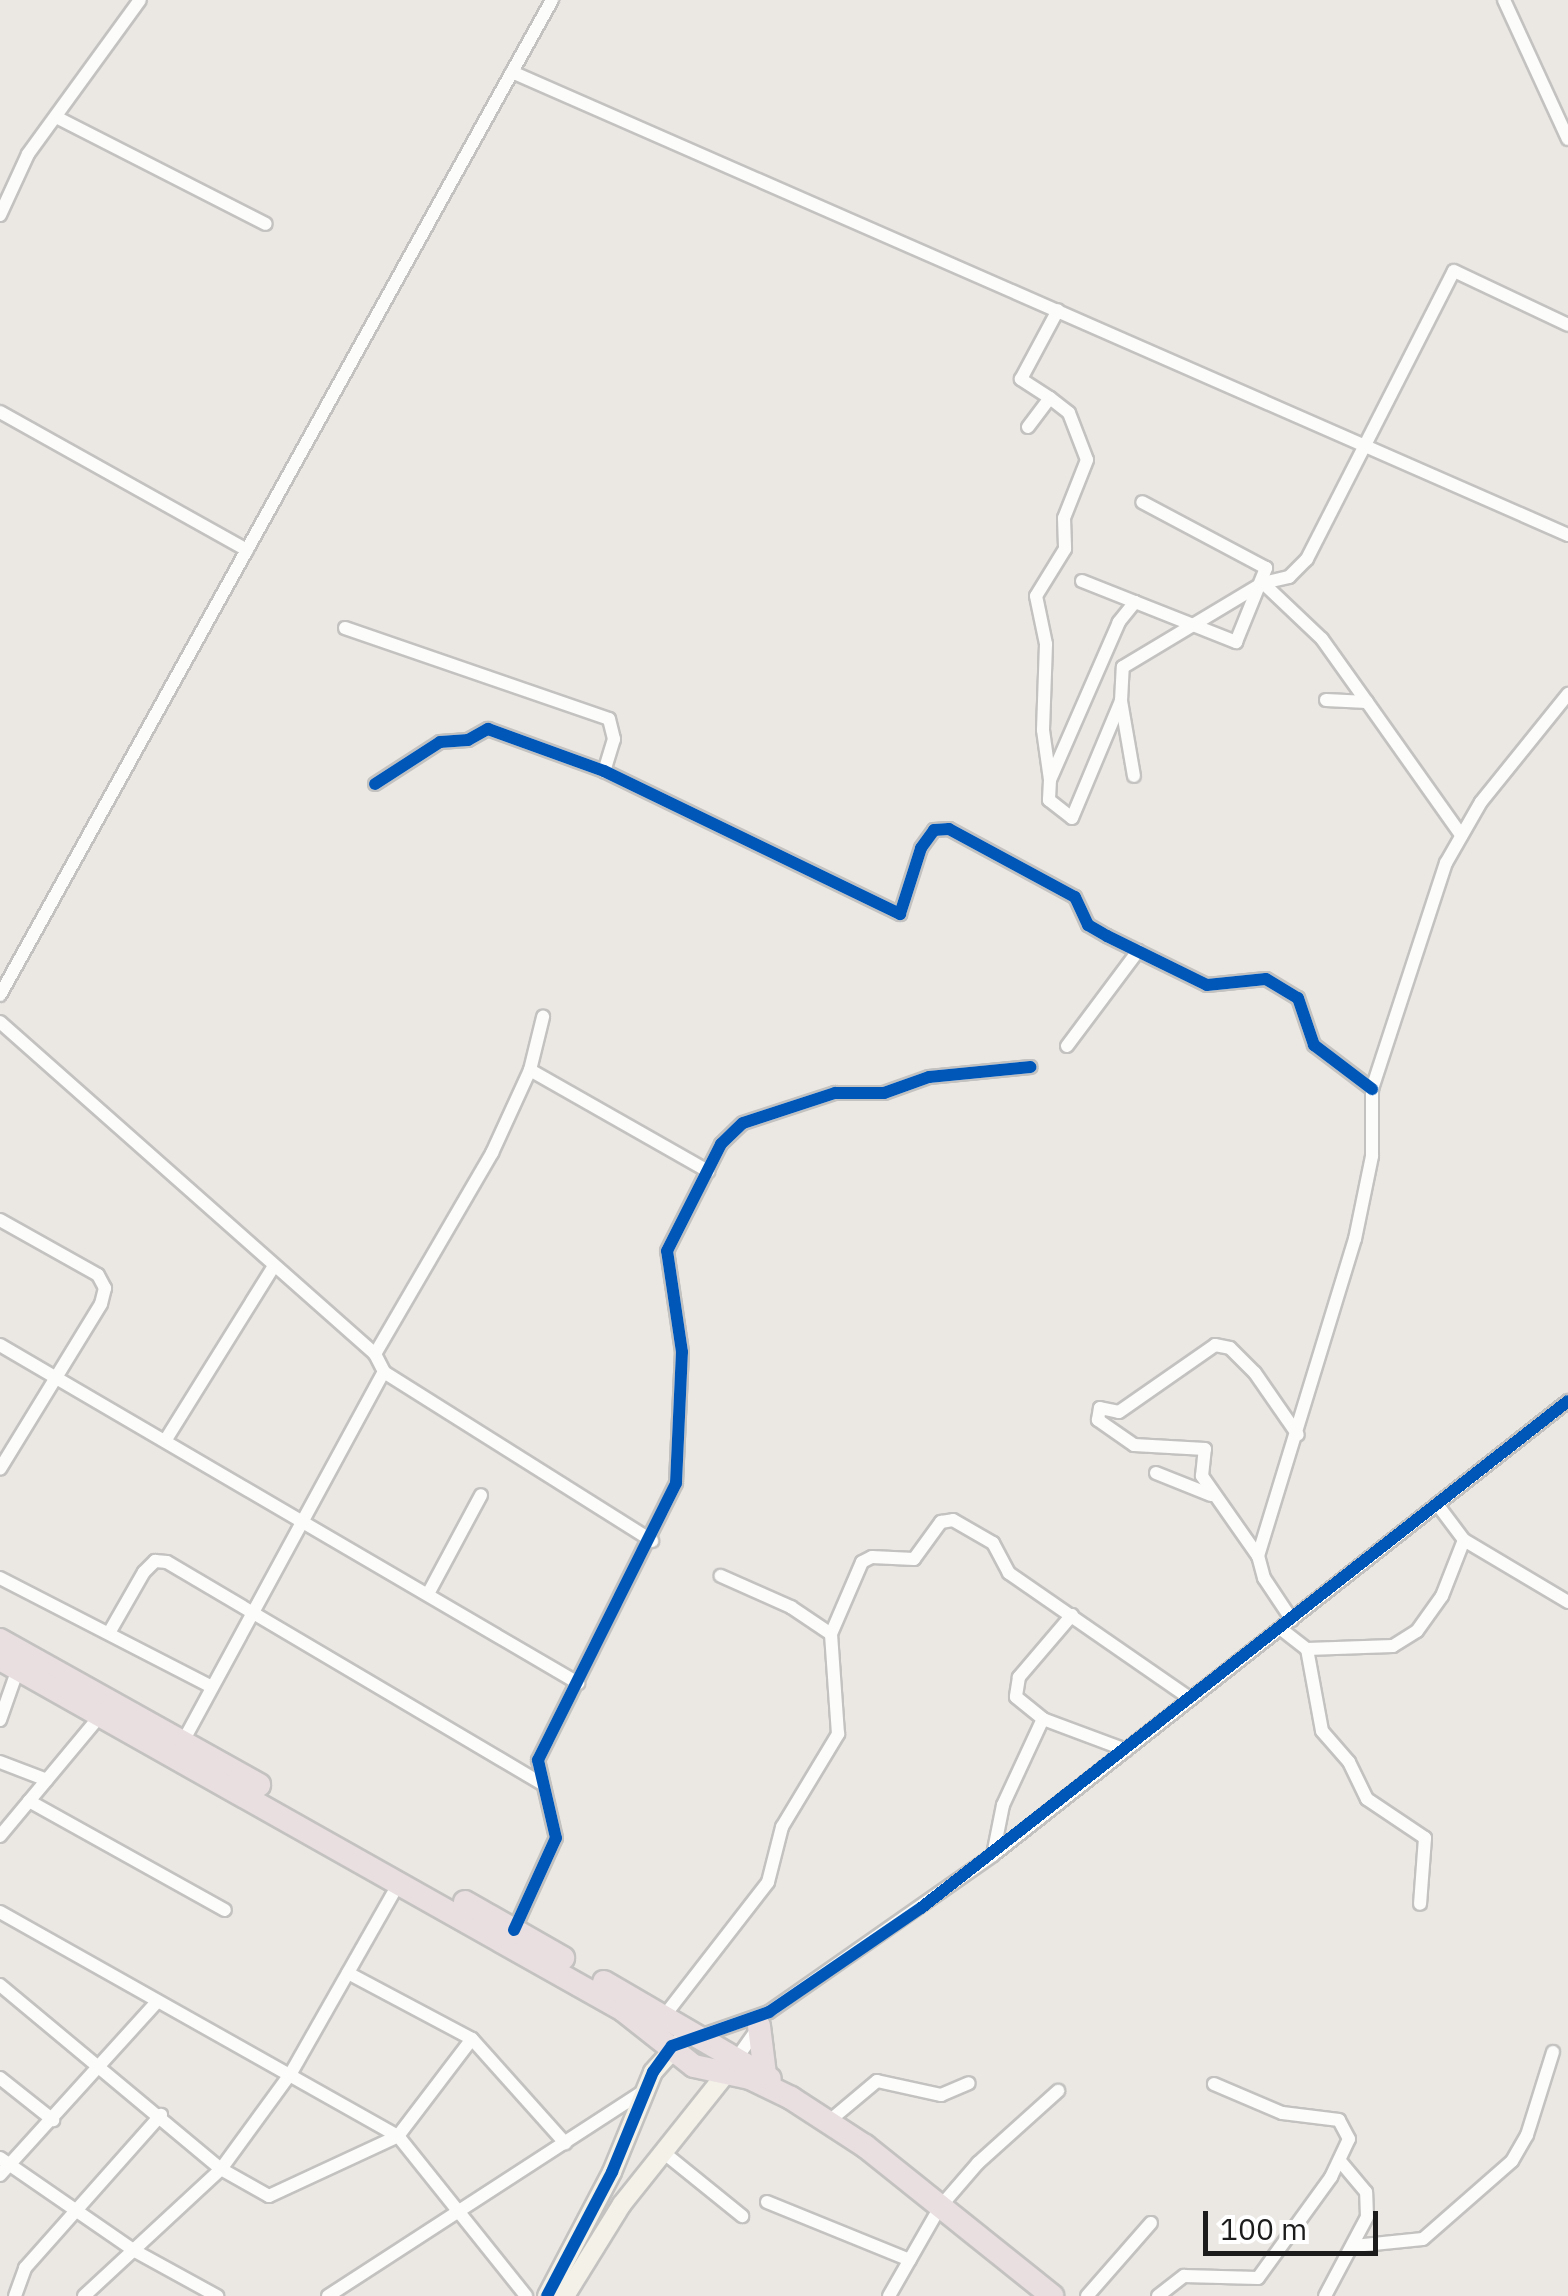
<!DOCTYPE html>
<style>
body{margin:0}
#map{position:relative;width:1568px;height:2296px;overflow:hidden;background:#ebe8e4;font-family:"IBM Plex Sans",sans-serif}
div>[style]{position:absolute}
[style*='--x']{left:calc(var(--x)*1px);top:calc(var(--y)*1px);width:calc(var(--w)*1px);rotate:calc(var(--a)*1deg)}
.roads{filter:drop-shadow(2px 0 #c3c2c0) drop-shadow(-2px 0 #c3c2c0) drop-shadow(0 2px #c3c2c0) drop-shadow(0 -2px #c3c2c0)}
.street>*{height:12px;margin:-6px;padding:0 6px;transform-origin:6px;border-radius:6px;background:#fcfcfb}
.secondary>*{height:18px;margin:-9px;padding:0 9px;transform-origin:9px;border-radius:9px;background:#f3f1e8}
.highway>*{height:22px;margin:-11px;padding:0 11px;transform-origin:11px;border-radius:11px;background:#e9dee0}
.cycleway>*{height:12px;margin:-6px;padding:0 6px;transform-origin:6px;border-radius:6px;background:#0057b8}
span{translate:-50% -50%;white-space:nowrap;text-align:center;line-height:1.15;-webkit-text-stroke:10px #fff;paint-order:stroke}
.scale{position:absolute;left:1203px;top:2211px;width:175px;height:45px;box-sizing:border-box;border:5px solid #1c1c1c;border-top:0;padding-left:12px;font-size:30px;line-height:35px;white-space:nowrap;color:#1c1c1c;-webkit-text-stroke:8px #fff;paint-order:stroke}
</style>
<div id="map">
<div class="roads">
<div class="street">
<div style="--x:1504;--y:0;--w:153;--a:65.3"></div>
<div style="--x:512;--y:72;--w:1153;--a:23.67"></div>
<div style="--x:58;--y:118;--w:233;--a:27"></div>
<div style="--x:0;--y:215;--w:67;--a:-65.3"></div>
<div style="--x:28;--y:154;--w:190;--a:-54"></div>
<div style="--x:1050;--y:398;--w:24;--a:38"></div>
<div style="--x:1069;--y:413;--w:50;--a:69"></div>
<div style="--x:1087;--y:460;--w:62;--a:111.6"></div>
<div style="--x:1064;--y:518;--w:31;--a:88"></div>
<div style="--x:1065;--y:549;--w:55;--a:121.7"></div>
<div style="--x:1036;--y:596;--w:49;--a:78.2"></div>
<div style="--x:1046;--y:644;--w:86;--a:92"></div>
<div style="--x:1043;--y:730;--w:50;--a:82"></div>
<div style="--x:0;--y:412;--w:283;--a:29.2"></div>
<div style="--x:1028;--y:427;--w:36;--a:-53"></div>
<div style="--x:1050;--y:398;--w:35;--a:-147"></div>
<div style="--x:1021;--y:379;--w:78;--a:-61.8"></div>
<div style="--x:1082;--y:581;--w:57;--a:21.6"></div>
<div style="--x:1135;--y:602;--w:26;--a:129"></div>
<div style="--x:1119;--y:622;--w:172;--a:113.6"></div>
<div style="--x:1050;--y:780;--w:20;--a:93"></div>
<div style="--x:1049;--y:800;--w:29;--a:38"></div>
<div style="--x:1072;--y:818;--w:127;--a:-67.3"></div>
<div style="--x:1121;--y:701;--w:34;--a:-87"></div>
<div style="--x:1123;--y:667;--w:163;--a:-31"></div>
<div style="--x:1263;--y:583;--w:81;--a:43.5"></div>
<div style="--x:1322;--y:639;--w:77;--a:54.5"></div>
<div style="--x:1263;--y:583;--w:27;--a:-13"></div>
<div style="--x:1289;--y:577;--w:25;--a:-45"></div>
<div style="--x:1307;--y:559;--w:323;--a:-63"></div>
<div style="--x:1454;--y:271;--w:126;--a:25.3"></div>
<div style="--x:1135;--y:602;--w:109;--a:21.6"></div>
<div style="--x:1236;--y:642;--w:80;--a:-67.9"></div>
<div style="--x:1266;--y:568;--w:140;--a:-152"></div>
<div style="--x:345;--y:628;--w:279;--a:19"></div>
<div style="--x:609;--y:719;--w:21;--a:76"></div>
<div style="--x:614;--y:739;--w:34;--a:107"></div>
<div style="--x:1326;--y:700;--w:41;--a:2.8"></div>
<div style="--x:1367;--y:702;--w:163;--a:54.7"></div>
<div style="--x:1121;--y:701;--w:76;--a:80.2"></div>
<div style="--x:375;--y:784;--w:77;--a:-32.9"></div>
<div style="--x:440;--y:742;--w:28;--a:-4"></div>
<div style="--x:468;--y:740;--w:23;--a:-29"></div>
<div style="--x:488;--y:729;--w:123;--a:19.9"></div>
<div style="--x:604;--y:771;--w:329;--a:25.8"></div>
<div style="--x:900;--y:914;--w:69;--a:-72.3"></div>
<div style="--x:921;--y:848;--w:22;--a:-54"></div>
<div style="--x:934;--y:830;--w:15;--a:-4"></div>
<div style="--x:949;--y:829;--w:143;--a:28.4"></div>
<div style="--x:1075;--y:897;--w:31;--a:65"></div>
<div style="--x:1088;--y:925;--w:22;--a:30"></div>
<div style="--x:1107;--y:936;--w:111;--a:26.1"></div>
<div style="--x:1207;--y:985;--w:59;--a:-5.8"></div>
<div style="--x:1266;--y:979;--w:37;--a:31"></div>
<div style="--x:1298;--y:998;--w:50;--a:71.2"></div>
<div style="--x:1314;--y:1045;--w:73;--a:37.2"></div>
<div style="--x:0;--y:995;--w:1138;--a:-60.98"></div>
<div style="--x:0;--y:1022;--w:501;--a:41.52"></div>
<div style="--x:375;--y:1354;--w:20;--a:63"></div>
<div style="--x:384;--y:1372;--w:317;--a:32.2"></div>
<div style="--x:1067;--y:1046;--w:119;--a:-53.2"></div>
<div style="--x:530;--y:1070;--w:205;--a:29.6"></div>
<div style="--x:0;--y:1220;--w:112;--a:29.3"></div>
<div style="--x:98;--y:1275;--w:15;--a:62"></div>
<div style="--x:105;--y:1288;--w:16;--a:104"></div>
<div style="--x:101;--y:1304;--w:193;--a:121.5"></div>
<div style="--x:0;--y:1345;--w:670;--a:30.32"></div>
<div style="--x:375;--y:1354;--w:233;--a:-59.8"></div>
<div style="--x:492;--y:1153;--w:91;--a:-65.4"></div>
<div style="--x:530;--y:1070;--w:55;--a:-76.2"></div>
<div style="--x:165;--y:1441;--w:206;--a:-58.1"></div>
<div style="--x:1156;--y:1473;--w:59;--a:21.8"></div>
<div style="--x:1437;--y:1504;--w:45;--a:53.1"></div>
<div style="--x:1464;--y:1540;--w:121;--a:30.8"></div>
<div style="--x:1258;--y:1556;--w:98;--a:-125"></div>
<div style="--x:1202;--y:1476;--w:27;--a:-84"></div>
<div style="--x:1205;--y:1449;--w:71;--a:-176.8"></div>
<div style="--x:1134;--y:1445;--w:44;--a:-145.2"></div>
<div style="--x:1098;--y:1420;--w:12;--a:-81"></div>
<div style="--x:1100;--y:1408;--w:19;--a:12"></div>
<div style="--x:1119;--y:1412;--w:117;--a:-34.9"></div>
<div style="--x:1215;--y:1345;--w:15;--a:11"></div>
<div style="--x:1230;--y:1348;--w:35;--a:45"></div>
<div style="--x:1255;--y:1373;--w:75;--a:55.3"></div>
<div style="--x:0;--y:1578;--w:238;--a:27.2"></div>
<div style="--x:428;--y:1594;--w:112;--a:-61.8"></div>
<div style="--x:1072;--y:1615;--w:82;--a:130.5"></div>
<div style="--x:1019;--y:1677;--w:20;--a:99"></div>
<div style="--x:1016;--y:1697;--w:35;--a:39"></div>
<div style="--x:1043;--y:1719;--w:89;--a:20.5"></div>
<div style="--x:1292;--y:1620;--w:50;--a:-123.7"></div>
<div style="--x:1264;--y:1578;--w:23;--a:-105"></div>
<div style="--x:1258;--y:1556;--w:332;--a:-73"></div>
<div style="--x:1355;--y:1239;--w:85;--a:-78.4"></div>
<div style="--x:1372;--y:1156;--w:67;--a:-90"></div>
<div style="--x:1372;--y:1089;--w:238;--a:-71.9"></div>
<div style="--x:1446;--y:863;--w:70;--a:-60.2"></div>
<div style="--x:1481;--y:802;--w:139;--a:-51.1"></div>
<div style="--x:1281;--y:1629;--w:33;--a:38"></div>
<div style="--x:1307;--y:1649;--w:83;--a:79.6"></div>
<div style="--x:1322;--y:1731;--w:41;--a:48.9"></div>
<div style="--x:1349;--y:1762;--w:41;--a:64.1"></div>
<div style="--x:1367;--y:1799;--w:70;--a:33.9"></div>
<div style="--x:1425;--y:1838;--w:66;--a:94.3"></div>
<div style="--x:109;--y:1633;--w:70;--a:-60.2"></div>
<div style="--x:144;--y:1572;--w:16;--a:-45"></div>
<div style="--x:155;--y:1561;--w:12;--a:5"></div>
<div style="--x:167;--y:1562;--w:436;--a:30.6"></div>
<div style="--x:831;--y:1634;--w:78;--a:-66.7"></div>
<div style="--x:862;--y:1562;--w:11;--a:-27"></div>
<div style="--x:872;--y:1557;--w:42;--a:2.7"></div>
<div style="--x:914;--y:1559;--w:46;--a:-53.9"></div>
<div style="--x:941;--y:1522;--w:12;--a:-9"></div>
<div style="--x:953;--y:1520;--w:46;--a:29.9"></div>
<div style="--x:993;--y:1543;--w:34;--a:62"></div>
<div style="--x:1009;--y:1573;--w:221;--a:34.7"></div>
<div style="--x:1307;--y:1649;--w:86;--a:-2"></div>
<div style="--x:1393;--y:1646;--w:28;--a:-32"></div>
<div style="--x:1417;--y:1631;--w:43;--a:-54.5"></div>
<div style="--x:1442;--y:1596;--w:60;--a:-68.6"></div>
<div style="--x:0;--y:1720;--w:54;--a:-70.6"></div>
<div style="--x:180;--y:1747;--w:427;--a:-61.5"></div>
<div style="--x:0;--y:1762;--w:50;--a:21"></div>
<div style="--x:29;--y:1801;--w:224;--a:29.1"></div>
<div style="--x:0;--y:1836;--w:156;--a:-50.2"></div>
<div style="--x:993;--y:1855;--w:51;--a:-78.7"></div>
<div style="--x:1003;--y:1805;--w:95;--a:-65.1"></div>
<div style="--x:0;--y:1912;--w:457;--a:29.4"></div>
<div style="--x:398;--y:2136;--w:205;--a:51.3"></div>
<div style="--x:514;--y:1930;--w:101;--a:-65.5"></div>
<div style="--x:556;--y:1838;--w:80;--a:-103"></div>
<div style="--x:538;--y:1760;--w:309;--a:-63.5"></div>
<div style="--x:676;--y:1483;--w:131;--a:-87.4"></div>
<div style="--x:682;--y:1352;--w:102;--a:-98.4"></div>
<div style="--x:667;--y:1251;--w:120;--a:-63.2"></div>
<div style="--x:721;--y:1144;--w:30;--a:-44"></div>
<div style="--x:743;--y:1123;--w:97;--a:-18.1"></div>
<div style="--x:835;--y:1093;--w:49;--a:0"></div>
<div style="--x:884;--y:1093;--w:48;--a:-19.6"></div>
<div style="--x:929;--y:1077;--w:102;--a:-5.6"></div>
<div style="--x:348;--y:1973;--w:140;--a:28"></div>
<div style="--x:472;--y:2039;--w:140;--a:48.2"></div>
<div style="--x:0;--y:1985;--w:288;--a:39.8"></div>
<div style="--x:221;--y:2169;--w:55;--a:29.4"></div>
<div style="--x:269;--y:2196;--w:142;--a:-24.9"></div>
<div style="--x:398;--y:2136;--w:122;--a:-52.7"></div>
<div style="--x:665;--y:2015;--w:168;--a:-52.2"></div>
<div style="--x:768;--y:1882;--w:57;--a:-75.7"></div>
<div style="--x:782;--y:1827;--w:109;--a:-58.9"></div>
<div style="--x:838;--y:1734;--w:100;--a:-94"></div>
<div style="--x:831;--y:1634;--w:48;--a:-146"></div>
<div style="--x:791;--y:1607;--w:77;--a:-156.1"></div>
<div style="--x:703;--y:2035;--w:70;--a:-19.2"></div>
<div style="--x:769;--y:2012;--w:274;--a:-35"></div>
<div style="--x:993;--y:1855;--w:733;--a:-38.29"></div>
<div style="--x:739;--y:2055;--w:35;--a:-55"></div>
<div style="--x:0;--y:2078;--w:68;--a:38.4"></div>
<div style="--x:828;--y:2122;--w:64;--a:-39.9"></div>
<div style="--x:877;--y:2081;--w:66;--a:12.3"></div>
<div style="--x:941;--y:2095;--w:30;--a:-23"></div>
<div style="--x:663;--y:2152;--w:102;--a:39"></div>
<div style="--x:0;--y:2158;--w:164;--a:34.6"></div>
<div style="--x:135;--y:2251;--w:94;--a:28.8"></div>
<div style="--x:0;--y:2175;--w:231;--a:-47.8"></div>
<div style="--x:767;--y:2202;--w:154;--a:22.1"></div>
<div style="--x:1354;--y:2246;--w:69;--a:-5.8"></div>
<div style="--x:1423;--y:2239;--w:118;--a:-41.2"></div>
<div style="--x:1512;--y:2161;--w:30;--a:-60"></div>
<div style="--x:1527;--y:2135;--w:87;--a:-72.6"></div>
<div style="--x:15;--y:2296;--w:30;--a:-70"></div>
<div style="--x:25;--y:2268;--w:205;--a:-48.4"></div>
<div style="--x:84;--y:2296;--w:187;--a:-42.8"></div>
<div style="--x:221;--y:2169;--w:119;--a:-53.9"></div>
<div style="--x:291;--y:2073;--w:221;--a:-60.4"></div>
<div style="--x:328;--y:2296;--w:377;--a:-33"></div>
<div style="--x:889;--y:2296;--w:103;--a:-60.2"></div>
<div style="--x:940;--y:2207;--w:58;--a:-49.2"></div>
<div style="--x:978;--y:2163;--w:108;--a:-42"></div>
<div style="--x:1087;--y:2296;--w:97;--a:-48.8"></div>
<div style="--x:1158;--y:2296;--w:33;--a:-38"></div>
<div style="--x:1184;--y:2276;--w:74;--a:1.5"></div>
<div style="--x:1258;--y:2278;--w:125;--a:-54.1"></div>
<div style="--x:1331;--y:2177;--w:42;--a:-64.7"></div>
<div style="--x:1349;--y:2139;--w:21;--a:-118"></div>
<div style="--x:1339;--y:2120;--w:57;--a:-173"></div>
<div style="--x:1282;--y:2113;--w:74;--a:-156.9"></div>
<div style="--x:1325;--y:2296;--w:89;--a:-62"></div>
<div style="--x:1367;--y:2217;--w:25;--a:-92"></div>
<div style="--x:1366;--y:2192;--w:40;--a:-130"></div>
</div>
<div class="secondary">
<div style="--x:547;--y:2296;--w:140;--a:-62.3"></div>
<div style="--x:612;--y:2172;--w:108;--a:-67.7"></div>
<div style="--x:653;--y:2072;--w:39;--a:-48"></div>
<div style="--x:565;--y:2296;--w:108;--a:-58.2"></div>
<div style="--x:622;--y:2204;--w:176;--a:-51.4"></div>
</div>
<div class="highway">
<div style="--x:0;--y:1640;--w:297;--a:29.2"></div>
<div style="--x:0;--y:1659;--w:715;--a:29.4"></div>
<div style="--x:623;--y:2010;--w:90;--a:38.3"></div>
<div style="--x:694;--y:2066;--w:57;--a:12.1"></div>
<div style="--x:750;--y:2078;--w:46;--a:26"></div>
<div style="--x:791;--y:2098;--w:88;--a:33"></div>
<div style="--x:865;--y:2146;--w:240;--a:38.7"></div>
<div style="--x:465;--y:1902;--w:113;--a:29.7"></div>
<div style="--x:604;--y:1982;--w:192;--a:30.3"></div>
<div style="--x:759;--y:2026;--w:48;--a:82.9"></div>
</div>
</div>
<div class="cycleway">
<div style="--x:375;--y:784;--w:77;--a:-32.9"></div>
<div style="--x:440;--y:742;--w:28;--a:-4"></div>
<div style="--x:468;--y:740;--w:23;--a:-29"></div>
<div style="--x:488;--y:729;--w:123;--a:19.9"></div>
<div style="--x:604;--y:771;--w:329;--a:25.8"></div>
<div style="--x:900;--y:914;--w:69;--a:-72.3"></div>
<div style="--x:921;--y:848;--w:22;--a:-54"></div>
<div style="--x:934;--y:830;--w:15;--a:-4"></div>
<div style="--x:949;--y:829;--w:143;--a:28.4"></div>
<div style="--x:1075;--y:897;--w:31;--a:65"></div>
<div style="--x:1088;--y:925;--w:22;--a:30"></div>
<div style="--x:1107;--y:936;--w:111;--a:26.1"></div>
<div style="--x:1207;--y:985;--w:59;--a:-5.8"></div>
<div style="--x:1266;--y:979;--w:37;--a:31"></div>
<div style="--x:1298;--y:998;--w:50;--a:71.2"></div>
<div style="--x:1314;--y:1045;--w:73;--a:37.2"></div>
<div style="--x:514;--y:1930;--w:101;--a:-65.5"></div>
<div style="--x:556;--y:1838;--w:80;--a:-103"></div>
<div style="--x:538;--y:1760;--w:309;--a:-63.5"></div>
<div style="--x:676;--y:1483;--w:131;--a:-87.4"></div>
<div style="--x:682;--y:1352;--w:102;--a:-98.4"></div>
<div style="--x:667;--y:1251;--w:120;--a:-63.2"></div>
<div style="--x:721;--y:1144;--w:30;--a:-44"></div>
<div style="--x:743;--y:1123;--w:97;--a:-18.1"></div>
<div style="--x:835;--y:1093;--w:49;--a:0"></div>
<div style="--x:884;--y:1093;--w:48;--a:-19.6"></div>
<div style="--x:929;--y:1077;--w:102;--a:-5.6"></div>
<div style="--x:547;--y:2296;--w:140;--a:-62.3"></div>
<div style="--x:612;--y:2172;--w:108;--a:-67.7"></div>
<div style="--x:653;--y:2072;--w:32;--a:-54"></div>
<div style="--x:672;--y:2046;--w:103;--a:-19.3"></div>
<div style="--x:769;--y:2012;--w:184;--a:-34.4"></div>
<div style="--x:921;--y:1908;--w:822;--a:-38.08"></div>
</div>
<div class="scale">100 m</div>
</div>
